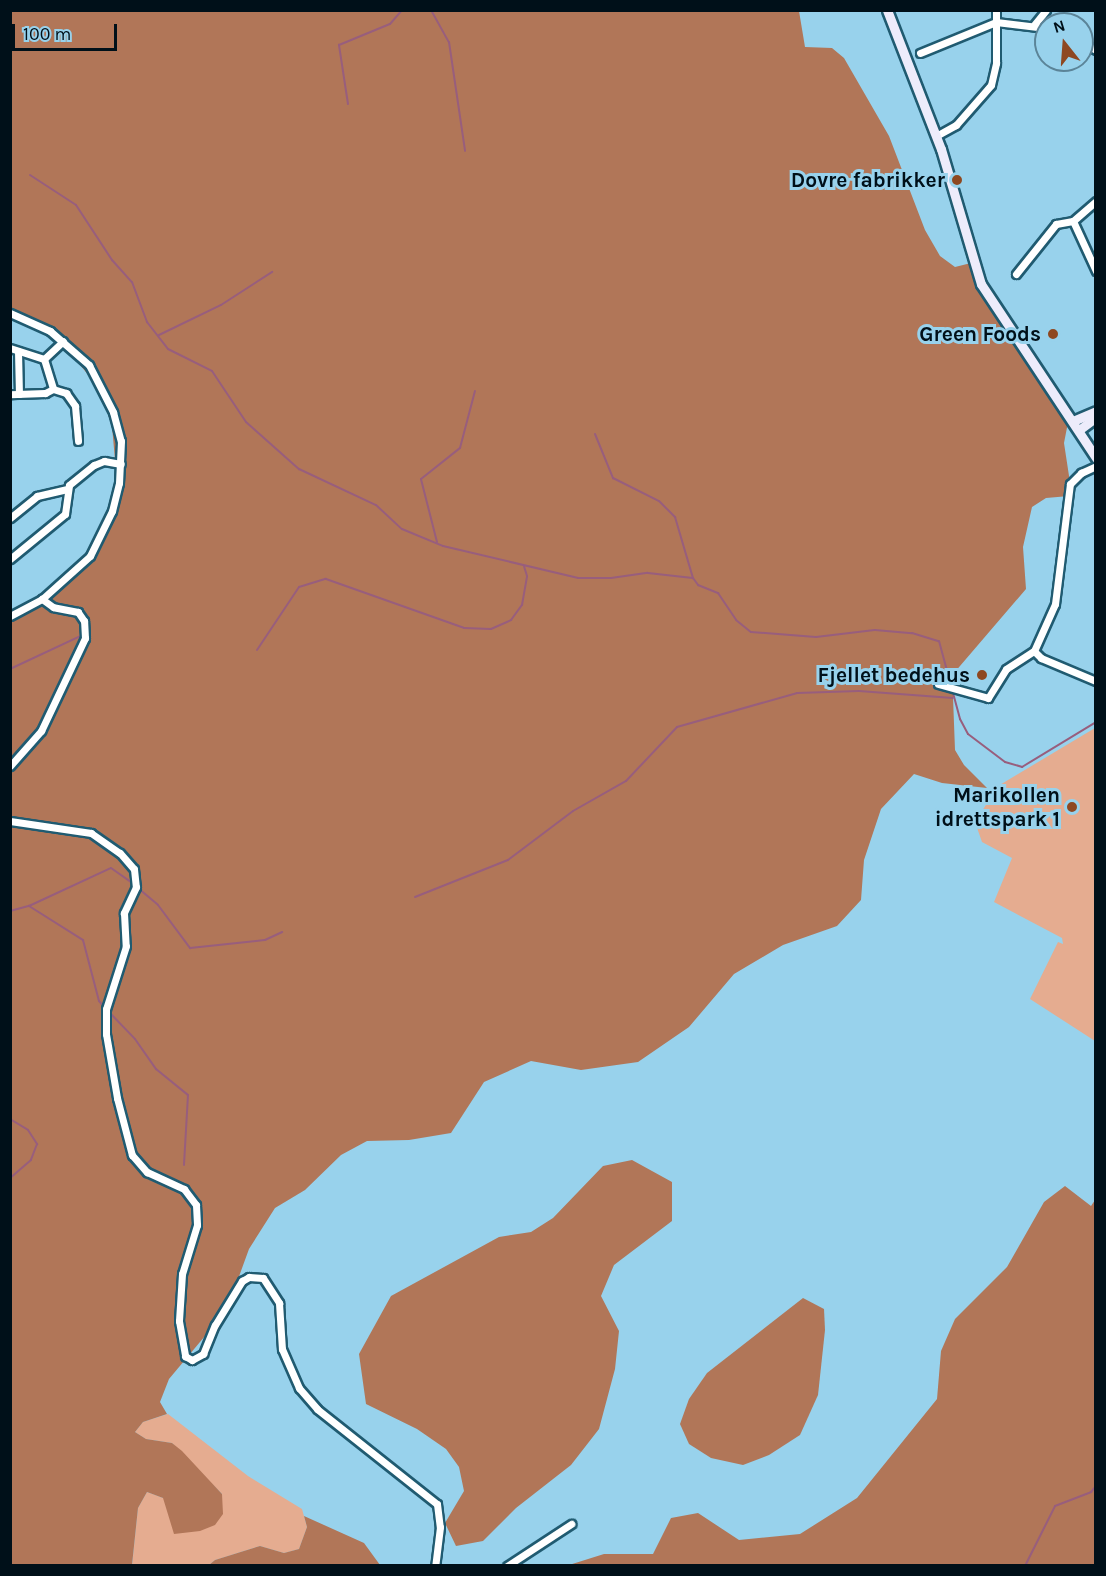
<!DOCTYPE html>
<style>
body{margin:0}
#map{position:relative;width:1106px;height:1576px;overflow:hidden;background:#98d2ec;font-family:Karla,sans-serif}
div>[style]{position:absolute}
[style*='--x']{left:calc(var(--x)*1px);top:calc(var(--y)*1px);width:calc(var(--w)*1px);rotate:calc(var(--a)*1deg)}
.green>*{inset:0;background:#e5ac90}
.forest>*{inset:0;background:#b17658}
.stream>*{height:2px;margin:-1px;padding:0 1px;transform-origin:1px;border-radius:1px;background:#985e7d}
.roads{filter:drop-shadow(2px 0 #205b71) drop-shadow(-2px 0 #205b71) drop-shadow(0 2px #205b71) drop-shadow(0 -2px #205b71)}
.street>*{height:7px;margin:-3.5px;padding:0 3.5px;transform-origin:3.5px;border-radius:3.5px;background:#fff}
.secondary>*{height:9px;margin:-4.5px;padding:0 4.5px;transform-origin:4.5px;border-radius:4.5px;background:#edecfb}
.dots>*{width:16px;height:16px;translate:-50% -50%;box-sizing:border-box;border:3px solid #98d2ec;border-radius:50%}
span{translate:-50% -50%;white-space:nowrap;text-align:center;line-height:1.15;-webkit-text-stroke:6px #98d2ec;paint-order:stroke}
.poi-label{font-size:21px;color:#001019;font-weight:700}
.right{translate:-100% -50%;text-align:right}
.frame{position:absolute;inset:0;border:12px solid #001019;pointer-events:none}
.north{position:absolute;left:1034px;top:12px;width:60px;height:60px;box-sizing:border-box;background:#98d2ec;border:2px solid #5b8498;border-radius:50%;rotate:343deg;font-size:16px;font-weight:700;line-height:24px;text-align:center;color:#001019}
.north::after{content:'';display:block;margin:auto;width:21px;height:27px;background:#8e4821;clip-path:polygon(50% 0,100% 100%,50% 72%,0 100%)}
.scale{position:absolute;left:12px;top:24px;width:105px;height:27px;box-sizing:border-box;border:3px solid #001019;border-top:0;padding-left:8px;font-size:18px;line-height:21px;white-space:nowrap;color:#001019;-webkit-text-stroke:4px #98d2ec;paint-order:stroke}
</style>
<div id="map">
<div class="green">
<div style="clip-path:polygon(1095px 728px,1095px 1041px,1030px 999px,1058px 942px,1063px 944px,1062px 938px,994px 902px,1012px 858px,982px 842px,975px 822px,998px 786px)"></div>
<div style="clip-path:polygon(168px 1414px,248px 1476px,302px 1509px,307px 1527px,299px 1549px,284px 1553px,260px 1546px,215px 1560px,209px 1565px,132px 1566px,138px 1508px,147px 1492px,163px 1498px,222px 1494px,172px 1443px,146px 1439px,135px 1432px,143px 1422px)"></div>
</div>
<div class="forest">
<div style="clip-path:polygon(11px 11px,799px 11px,805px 47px,832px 48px,844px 58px,889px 136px,925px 230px,940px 256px,955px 267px,975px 262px,983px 283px,1071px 407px,1064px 443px,1071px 489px,1069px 496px,1046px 498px,1032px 507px,1023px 547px,1026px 589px,954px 673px,959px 687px,953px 697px,955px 750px,964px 765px,987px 788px,942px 783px,914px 774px,881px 809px,864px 860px,861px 900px,837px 926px,783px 945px,734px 974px,689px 1027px,638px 1062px,581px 1070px,531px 1061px,484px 1082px,451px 1133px,409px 1140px,367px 1141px,341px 1155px,305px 1190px,275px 1208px,249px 1249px,233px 1293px,205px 1336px,169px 1379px,160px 1402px,167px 1414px,143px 1422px,135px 1432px,146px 1439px,172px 1443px,182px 1451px,222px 1494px,223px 1514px,215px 1525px,200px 1531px,174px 1534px,163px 1498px,147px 1492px,138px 1508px,132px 1565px,11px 1565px,11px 612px,62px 581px,83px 560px,105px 528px,117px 483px,112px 426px,99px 388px,57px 337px,39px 322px,11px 309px)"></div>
<div style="clip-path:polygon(632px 1160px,672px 1182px,672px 1221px,614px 1265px,601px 1296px,619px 1331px,615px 1369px,599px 1429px,571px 1465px,516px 1508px,483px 1541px,456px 1546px,445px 1523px,464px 1491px,459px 1467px,446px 1449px,417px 1429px,366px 1404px,359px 1354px,391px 1296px,499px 1237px,531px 1232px,553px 1218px,603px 1166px)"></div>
<div style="clip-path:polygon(1065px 1186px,1091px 1206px,1095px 1200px,1095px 1565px,569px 1565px,604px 1554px,653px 1554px,671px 1518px,698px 1513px,739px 1540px,800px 1534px,857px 1498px,937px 1399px,941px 1351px,955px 1319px,1007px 1267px,1044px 1202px)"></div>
<div style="clip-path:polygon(803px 1298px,824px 1309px,825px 1330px,818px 1395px,800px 1435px,769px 1455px,743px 1465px,711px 1458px,689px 1444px,680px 1424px,689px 1399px,707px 1373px)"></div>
<div style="clip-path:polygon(304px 1516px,364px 1543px,380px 1565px,209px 1565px,215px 1560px,260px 1546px,284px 1553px,299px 1549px,307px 1527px)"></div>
</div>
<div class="stream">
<div style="--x:431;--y:10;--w:37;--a:61"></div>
<div style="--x:449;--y:42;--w:110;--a:81.6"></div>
<div style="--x:348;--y:104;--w:60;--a:-98.7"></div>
<div style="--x:339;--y:45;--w:55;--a:-22.4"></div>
<div style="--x:390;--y:24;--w:18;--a:-49"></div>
<div style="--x:30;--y:175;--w:55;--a:33.1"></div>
<div style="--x:76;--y:205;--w:66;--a:56.8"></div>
<div style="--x:112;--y:260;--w:30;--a:48"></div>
<div style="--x:132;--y:282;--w:43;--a:69.4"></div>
<div style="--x:147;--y:322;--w:34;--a:52"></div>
<div style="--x:168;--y:349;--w:49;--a:26.6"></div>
<div style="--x:212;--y:371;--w:61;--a:56.3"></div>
<div style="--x:246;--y:422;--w:71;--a:41.6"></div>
<div style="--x:299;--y:469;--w:85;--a:25.1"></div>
<div style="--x:376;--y:505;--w:35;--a:43"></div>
<div style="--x:402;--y:529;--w:44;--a:22.5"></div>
<div style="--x:443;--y:546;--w:139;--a:13.3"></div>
<div style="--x:578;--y:578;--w:33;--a:0"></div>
<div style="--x:611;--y:578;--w:37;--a:-8"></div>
<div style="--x:648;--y:573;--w:45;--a:6.3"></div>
<div style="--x:693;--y:578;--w:9;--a:54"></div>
<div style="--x:698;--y:585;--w:22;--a:22"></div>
<div style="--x:718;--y:593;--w:32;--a:56"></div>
<div style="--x:736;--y:620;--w:19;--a:39"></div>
<div style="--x:751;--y:632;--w:65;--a:4.4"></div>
<div style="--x:816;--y:637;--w:59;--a:-6.8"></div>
<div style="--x:875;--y:630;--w:37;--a:5"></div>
<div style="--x:912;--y:633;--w:28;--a:17"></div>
<div style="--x:939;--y:641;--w:81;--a:74.9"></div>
<div style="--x:960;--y:719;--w:17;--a:62"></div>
<div style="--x:968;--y:734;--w:46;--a:37.1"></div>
<div style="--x:1005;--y:762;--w:18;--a:16"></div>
<div style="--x:1022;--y:767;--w:87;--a:-31.3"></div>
<div style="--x:159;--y:335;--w:69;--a:-25.8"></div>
<div style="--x:221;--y:305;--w:61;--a:-32.9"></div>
<div style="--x:595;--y:434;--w:48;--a:67.8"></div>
<div style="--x:613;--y:478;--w:51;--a:26.6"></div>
<div style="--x:659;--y:501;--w:23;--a:45"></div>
<div style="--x:675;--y:517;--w:64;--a:73.6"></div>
<div style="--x:437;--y:542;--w:65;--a:-104.3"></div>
<div style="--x:421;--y:479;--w:50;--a:-38.5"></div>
<div style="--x:460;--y:448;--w:59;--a:-75.3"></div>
<div style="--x:257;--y:650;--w:76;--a:-56.3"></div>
<div style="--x:299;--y:587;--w:28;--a:-17"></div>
<div style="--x:326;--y:579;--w:146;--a:19.5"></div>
<div style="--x:464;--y:628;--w:27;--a:2"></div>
<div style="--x:491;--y:629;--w:22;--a:-24"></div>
<div style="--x:511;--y:620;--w:19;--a:-54"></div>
<div style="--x:522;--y:605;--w:29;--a:-80"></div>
<div style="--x:527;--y:576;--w:10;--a:-107"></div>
<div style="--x:10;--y:669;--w:87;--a:-25.1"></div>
<div style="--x:138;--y:888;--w:26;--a:40"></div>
<div style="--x:158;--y:905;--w:54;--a:53.3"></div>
<div style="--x:190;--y:948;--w:75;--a:-6.1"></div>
<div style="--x:265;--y:940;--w:19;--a:-25"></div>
<div style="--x:415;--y:897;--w:100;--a:-21.7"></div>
<div style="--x:508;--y:860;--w:81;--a:-37"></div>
<div style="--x:573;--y:811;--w:61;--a:-29.5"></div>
<div style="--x:626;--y:781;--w:74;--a:-46.6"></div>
<div style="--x:677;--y:727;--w:125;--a:-15.8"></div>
<div style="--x:797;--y:693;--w:62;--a:-1.8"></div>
<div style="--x:859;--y:691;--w:94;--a:4.3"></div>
<div style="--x:29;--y:906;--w:64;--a:32.2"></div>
<div style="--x:83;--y:940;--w:63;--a:75.3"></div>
<div style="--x:99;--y:1001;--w:9;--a:49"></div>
<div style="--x:10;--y:911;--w:20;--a:-15"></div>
<div style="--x:29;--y:906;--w:90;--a:-24.9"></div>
<div style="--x:111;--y:868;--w:28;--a:35"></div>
<div style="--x:109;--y:1012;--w:37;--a:46"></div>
<div style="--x:135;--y:1039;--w:37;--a:55"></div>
<div style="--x:156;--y:1069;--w:41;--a:39.1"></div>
<div style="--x:188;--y:1095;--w:70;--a:93.3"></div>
<div style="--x:10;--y:1119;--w:21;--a:31"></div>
<div style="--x:28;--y:1130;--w:17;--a:57"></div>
<div style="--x:37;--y:1144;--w:17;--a:111"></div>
<div style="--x:31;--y:1160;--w:28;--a:139"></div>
<div style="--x:1096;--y:1199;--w:32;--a:90"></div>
<div style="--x:1096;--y:1362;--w:51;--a:90"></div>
<div style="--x:1025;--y:1566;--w:67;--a:-63.4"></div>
<div style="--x:1055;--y:1506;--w:39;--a:-21"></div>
<div style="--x:1091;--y:1492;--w:8;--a:-50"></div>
</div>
<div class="roads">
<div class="street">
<div style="--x:1034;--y:25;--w:19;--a:-51"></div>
<div style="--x:1082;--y:42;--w:16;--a:30"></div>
<div style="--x:920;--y:53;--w:82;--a:-22.2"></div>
<div style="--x:996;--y:22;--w:50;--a:6.8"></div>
<div style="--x:936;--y:136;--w:23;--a:-29"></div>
<div style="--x:956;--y:125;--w:53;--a:-48.8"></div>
<div style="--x:991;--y:85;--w:23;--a:-77"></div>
<div style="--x:996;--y:63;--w:53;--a:-90"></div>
<div style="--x:1073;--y:221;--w:55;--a:65.3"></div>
<div style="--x:1073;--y:221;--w:30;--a:-41"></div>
<div style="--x:1016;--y:274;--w:64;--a:-51.3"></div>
<div style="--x:1056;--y:224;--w:17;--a:-10"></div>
<div style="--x:10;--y:313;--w:44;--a:24.2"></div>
<div style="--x:50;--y:331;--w:52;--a:41.1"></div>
<div style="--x:89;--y:365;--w:53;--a:62.9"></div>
<div style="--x:113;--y:412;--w:30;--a:75"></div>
<div style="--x:121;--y:441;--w:42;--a:92.7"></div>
<div style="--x:119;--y:483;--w:29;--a:104"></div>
<div style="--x:112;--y:511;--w:50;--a:116.1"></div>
<div style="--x:90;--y:556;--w:64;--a:138.1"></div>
<div style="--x:42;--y:599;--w:36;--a:152"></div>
<div style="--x:10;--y:348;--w:36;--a:18"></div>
<div style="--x:44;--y:359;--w:31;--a:73"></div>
<div style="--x:53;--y:389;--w:9;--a:153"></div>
<div style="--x:45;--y:393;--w:35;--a:178"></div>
<div style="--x:18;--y:351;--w:43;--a:88.7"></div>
<div style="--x:44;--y:359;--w:26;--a:-43"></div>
<div style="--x:53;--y:389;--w:14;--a:17"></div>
<div style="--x:66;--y:393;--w:16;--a:55"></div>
<div style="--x:75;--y:406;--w:35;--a:85"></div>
<div style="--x:10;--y:518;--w:35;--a:-39"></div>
<div style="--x:37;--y:496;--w:31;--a:-13"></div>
<div style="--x:10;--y:559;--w:71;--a:-39.3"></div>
<div style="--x:65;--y:514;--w:29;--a:-82"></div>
<div style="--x:69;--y:485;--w:32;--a:-39"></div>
<div style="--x:94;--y:465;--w:11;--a:-22"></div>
<div style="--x:104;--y:461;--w:17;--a:10"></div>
<div style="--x:1034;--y:651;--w:51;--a:-65.9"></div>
<div style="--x:1055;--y:604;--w:121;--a:-82.9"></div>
<div style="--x:1070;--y:484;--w:16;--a:-45"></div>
<div style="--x:1081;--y:473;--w:17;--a:-25"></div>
<div style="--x:1034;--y:651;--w:10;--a:45"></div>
<div style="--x:1041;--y:658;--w:60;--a:22.7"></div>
<div style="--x:938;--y:684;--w:52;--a:15.6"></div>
<div style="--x:988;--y:698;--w:34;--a:-58"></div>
<div style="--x:1006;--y:669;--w:33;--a:-33"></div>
<div style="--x:10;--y:766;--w:47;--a:-48.5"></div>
<div style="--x:41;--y:731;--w:103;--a:-64.7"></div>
<div style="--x:85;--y:638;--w:17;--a:-93"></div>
<div style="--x:84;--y:621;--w:11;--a:-124"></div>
<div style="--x:78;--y:612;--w:25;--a:-169"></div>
<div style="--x:53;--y:607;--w:14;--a:-144"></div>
<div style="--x:10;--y:821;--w:82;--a:8.4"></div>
<div style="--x:91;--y:833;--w:35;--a:35"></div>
<div style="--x:120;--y:853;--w:21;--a:49"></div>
<div style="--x:134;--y:869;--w:18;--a:84"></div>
<div style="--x:136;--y:887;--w:29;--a:115"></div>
<div style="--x:124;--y:913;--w:33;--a:87"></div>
<div style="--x:126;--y:946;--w:66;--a:107.6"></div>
<div style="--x:106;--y:1009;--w:25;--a:90"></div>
<div style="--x:106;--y:1034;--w:65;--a:80.2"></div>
<div style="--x:117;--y:1098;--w:59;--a:75.3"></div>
<div style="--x:132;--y:1155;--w:23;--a:49"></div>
<div style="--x:147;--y:1172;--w:41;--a:24.7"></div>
<div style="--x:184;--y:1189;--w:20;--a:53"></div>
<div style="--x:196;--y:1205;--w:20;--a:87"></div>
<div style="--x:197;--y:1225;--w:51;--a:107"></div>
<div style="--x:182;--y:1274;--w:47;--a:93.7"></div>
<div style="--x:179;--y:1321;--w:36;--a:80"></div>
<div style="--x:185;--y:1356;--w:8;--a:30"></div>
<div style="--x:192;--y:1360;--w:13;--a:-29"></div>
<div style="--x:203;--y:1354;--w:31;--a:-68"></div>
<div style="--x:215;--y:1325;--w:52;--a:-58.5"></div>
<div style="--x:242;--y:1281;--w:8;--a:-30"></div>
<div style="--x:249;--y:1277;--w:14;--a:4"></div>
<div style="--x:263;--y:1278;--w:30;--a:57"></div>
<div style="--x:279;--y:1303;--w:46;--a:86.3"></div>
<div style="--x:282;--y:1349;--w:43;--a:66.4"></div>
<div style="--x:299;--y:1388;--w:28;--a:49"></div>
<div style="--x:317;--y:1409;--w:153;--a:38.4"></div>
<div style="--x:437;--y:1504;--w:23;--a:83"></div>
<div style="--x:440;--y:1527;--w:39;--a:97"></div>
<div style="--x:507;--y:1566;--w:77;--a:-33.3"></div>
</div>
<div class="secondary">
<div style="--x:887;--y:10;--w:149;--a:68.8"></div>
<div style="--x:941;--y:149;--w:141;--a:73.5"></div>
<div style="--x:981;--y:284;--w:209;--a:56.5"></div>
<div style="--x:1073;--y:421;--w:25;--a:-23"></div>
<div style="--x:1079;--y:430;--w:21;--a:-37"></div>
</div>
</div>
<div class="dots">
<div style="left:957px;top:180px;background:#8e4821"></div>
<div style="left:1053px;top:334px;background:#8e4821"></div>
<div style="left:982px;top:675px;background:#8e4821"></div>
<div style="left:1072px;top:807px;background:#8e4821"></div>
</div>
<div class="poi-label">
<span class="right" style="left:945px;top:180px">Dovre fabrikker</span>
<span class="right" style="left:1041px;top:334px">Green Foods</span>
<span class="right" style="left:970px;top:675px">Fjellet bedehus</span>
<span class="right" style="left:1060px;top:807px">Marikollen<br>idrettspark 1</span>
</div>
<div class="frame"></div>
<div class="north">N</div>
<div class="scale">100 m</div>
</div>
